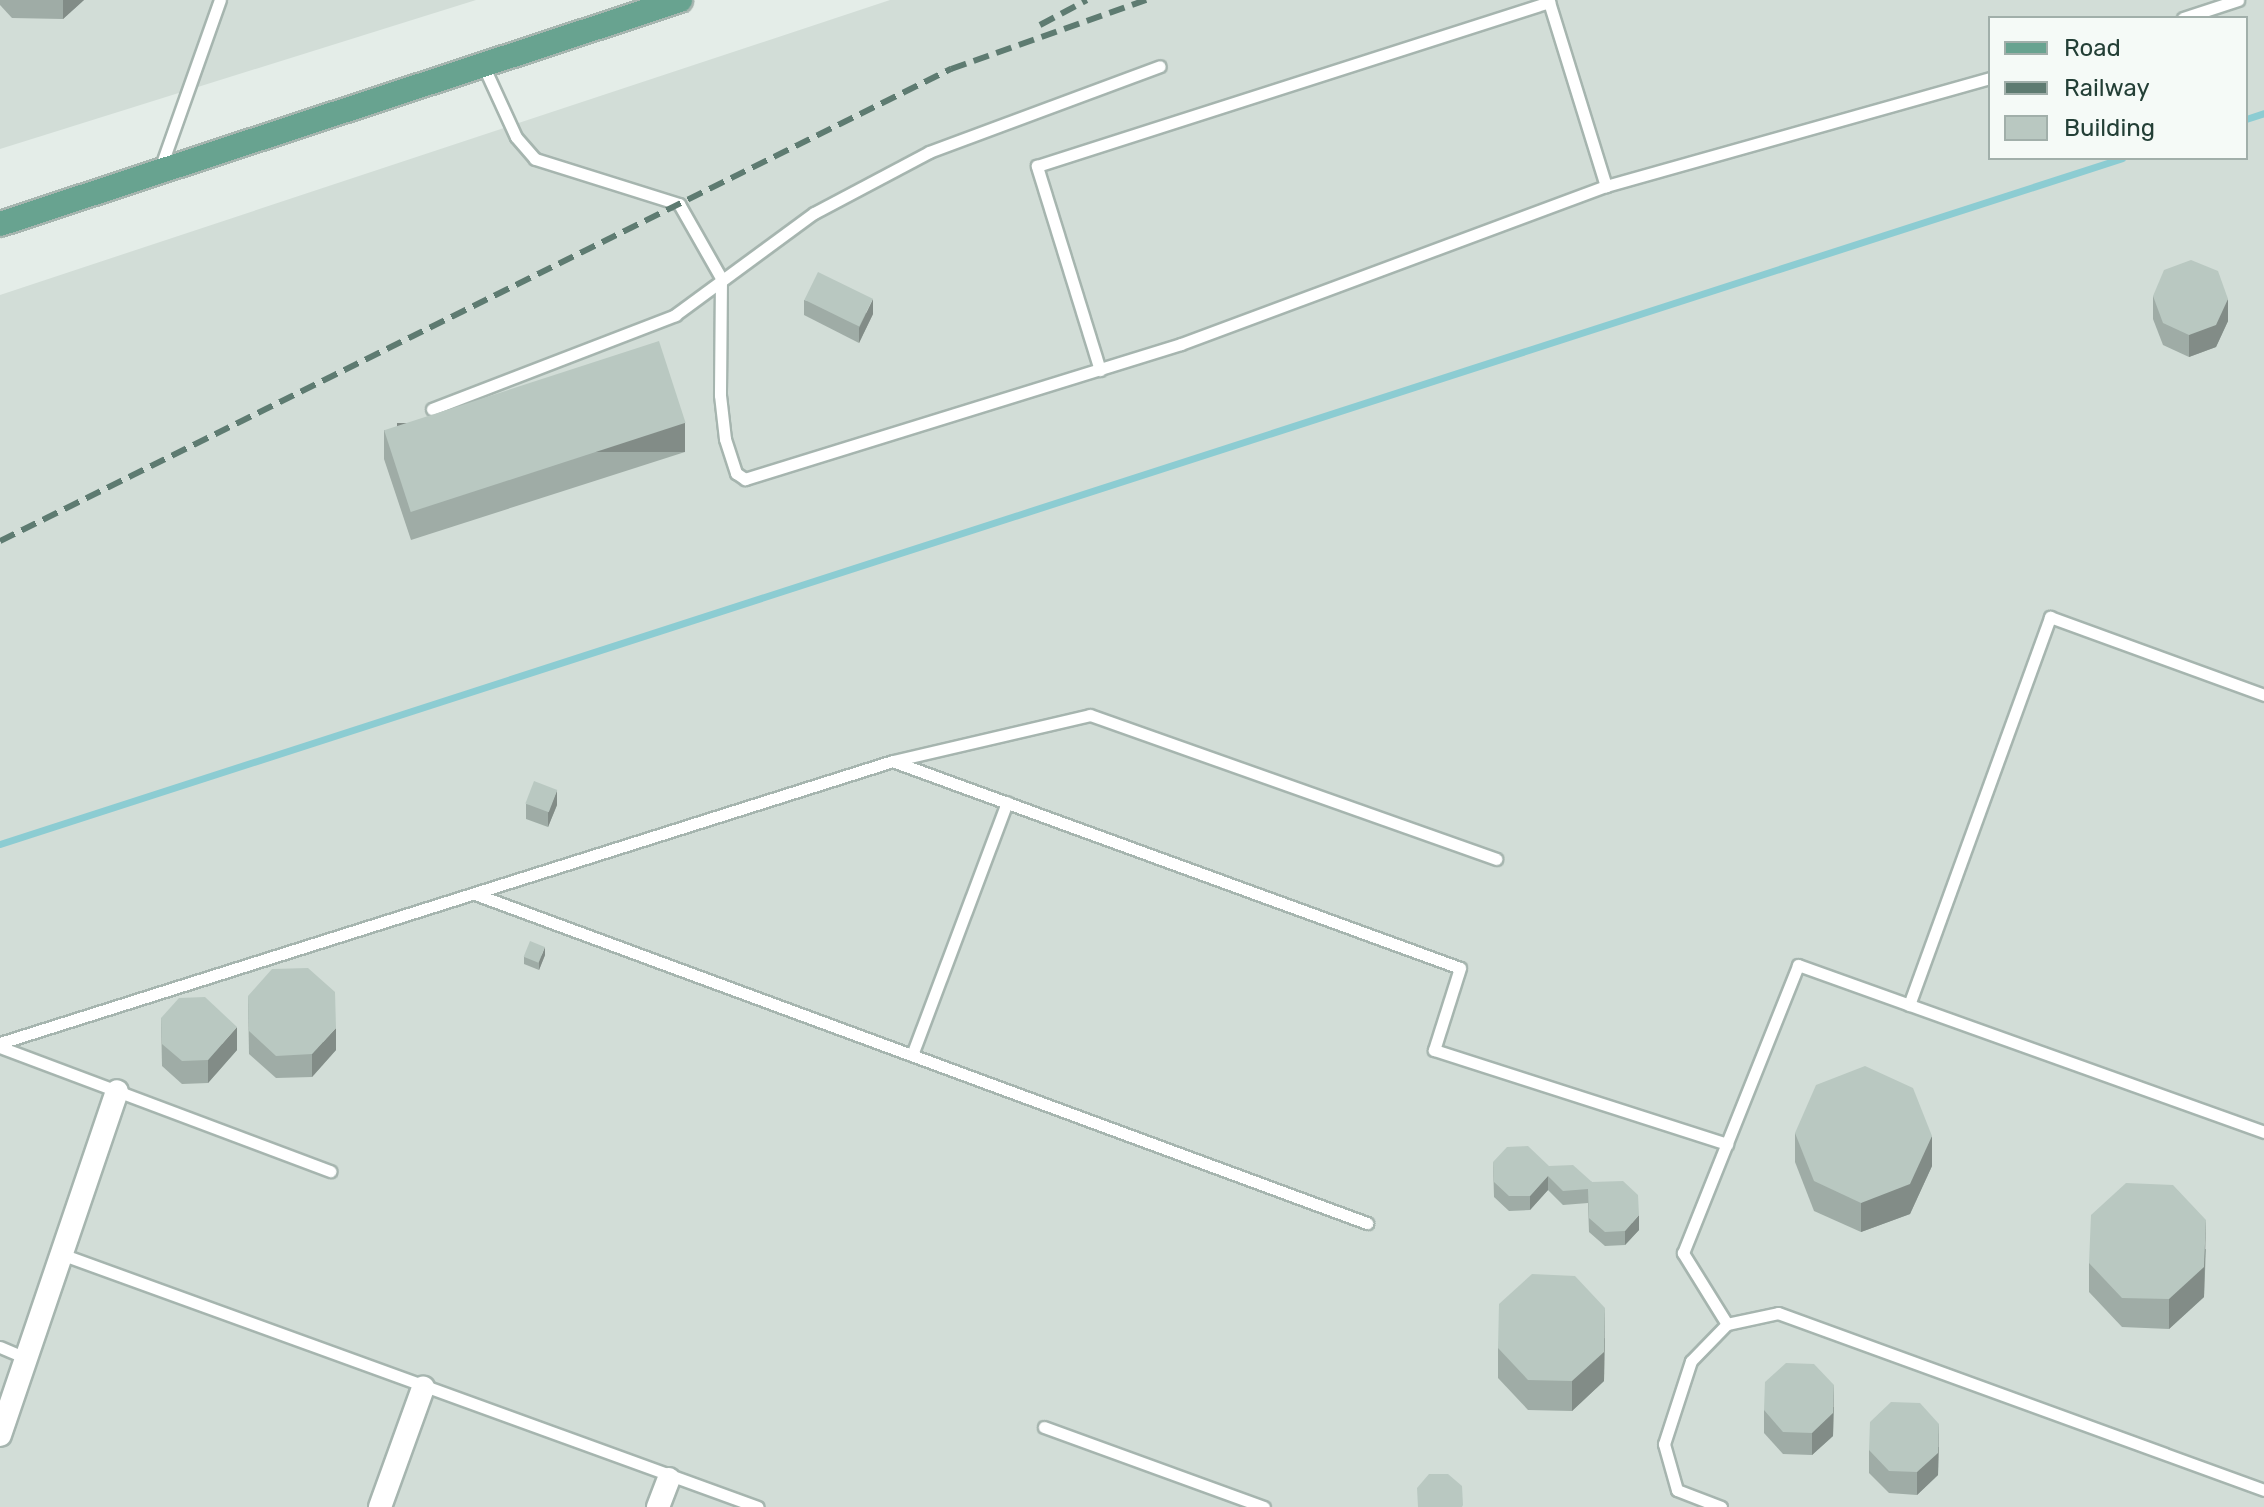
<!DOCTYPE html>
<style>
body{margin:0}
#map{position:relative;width:2264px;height:1507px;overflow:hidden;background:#e4ede8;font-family:Rubik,sans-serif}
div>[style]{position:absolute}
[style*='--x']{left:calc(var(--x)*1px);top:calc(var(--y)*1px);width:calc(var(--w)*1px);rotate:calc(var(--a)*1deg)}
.built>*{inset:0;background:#d2ddd7}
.stream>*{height:7px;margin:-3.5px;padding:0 3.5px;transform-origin:3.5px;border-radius:3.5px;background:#8cccd2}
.roads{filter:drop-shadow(2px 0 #a6b5af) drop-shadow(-2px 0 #a6b5af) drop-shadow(0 2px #a6b5af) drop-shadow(0 -2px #a6b5af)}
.lane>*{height:11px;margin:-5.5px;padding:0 5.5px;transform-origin:5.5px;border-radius:5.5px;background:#fff}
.street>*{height:22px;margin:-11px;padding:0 11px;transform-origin:11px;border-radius:11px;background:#fff}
.primary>*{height:24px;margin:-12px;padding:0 12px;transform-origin:12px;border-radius:12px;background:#68a390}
.rail>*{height:6px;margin-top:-3px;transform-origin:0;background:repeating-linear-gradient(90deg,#5e7b71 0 16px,transparent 0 24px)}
.wall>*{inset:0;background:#9faca6}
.shaded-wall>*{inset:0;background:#828c87;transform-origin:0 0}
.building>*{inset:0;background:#b9c8c1;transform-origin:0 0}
span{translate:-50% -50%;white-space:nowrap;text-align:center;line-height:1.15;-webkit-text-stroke:6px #f5faf7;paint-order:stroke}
.legend{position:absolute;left:1988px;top:16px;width:260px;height:144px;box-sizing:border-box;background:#f5faf7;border:2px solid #a1afaa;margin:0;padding:10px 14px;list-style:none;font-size:24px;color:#233f36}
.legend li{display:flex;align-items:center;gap:16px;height:40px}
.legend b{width:40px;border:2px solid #a1afaa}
</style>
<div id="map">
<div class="built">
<div style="clip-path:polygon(0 0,476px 0,0 149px)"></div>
<div style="clip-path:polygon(evenodd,890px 0,2264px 0,2264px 1507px,0 1507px,0 295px,890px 0,1990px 18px,2246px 18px,2246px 158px,1990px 158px,1990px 18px)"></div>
</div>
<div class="stream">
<div style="--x:2246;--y:119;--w:19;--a:-18"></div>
<div style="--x:0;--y:844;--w:2230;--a:-17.91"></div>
</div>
<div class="roads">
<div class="lane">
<div style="--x:2183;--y:18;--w:58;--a:-18.1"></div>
<div style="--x:483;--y:65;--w:79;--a:65.4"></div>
<div style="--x:516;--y:137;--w:29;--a:49"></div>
<div style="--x:535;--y:159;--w:151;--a:17.4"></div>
<div style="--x:679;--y:204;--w:85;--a:60.4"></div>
<div style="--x:721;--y:278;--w:117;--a:90.5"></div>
<div style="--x:720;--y:395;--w:44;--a:83.5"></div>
<div style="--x:725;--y:439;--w:36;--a:72"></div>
<div style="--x:736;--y:473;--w:11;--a:34"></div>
<div style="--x:745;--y:479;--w:456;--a:-17.2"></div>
<div style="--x:1181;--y:344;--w:453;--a:-20.4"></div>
<div style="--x:1606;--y:186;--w:399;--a:-15.7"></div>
<div style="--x:160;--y:169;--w:179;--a:-70.5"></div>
<div style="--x:1100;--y:370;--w:214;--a:-107.2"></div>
<div style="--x:1037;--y:166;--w:538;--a:-17.76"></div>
<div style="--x:1549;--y:2;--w:193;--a:72.8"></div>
<div style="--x:432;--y:409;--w:261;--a:-21.1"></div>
<div style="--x:675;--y:315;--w:172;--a:-36.3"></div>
<div style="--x:814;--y:213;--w:130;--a:-27.9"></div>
<div style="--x:929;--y:152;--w:246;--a:-20.4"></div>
<div style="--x:895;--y:762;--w:601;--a:20.03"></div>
<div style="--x:1460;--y:968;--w:86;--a:107.6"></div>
<div style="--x:1434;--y:1050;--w:308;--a:17.8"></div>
<div style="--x:475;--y:894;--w:951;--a:20.25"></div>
<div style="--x:1909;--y:1005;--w:413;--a:-70"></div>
<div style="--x:2050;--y:617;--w:228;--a:20"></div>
<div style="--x:0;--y:1043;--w:936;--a:-17.53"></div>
<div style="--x:893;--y:761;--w:202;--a:-13.1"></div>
<div style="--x:1090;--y:715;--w:431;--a:19.5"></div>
<div style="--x:0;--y:1047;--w:353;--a:20.6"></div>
<div style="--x:912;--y:1055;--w:270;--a:-69.4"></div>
<div style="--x:61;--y:1254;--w:741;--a:19.95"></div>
<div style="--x:1727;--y:1324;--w:84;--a:-121.8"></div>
<div style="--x:1683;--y:1253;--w:310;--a:-68.2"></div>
<div style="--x:1798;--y:965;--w:495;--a:19.7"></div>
<div style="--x:0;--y:1347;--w:28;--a:23"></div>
<div style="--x:1044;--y:1427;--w:234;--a:20"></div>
<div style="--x:1721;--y:1507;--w:47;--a:-158.9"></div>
<div style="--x:1677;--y:1490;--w:48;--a:-105.8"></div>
<div style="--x:1664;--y:1444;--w:87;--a:-72"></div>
<div style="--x:1691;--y:1361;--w:52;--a:-45.8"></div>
<div style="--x:1727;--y:1324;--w:52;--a:-12.2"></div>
<div style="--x:1778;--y:1313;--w:517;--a:20.01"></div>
</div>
<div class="street">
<div style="--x:0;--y:1435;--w:363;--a:-71.2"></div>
<div style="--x:380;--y:1507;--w:127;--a:-70.1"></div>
<div style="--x:658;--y:1507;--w:30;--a:-69"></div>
</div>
<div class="primary">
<div style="--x:0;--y:224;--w:716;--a:-18.23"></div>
</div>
</div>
<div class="rail">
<div style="--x:1040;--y:25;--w:53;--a:-28"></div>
<div style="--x:0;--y:541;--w:1062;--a:-26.4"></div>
<div style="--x:951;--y:69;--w:207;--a:-19.5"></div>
</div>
<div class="wall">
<div style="clip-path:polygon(0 0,84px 0,63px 19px,12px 18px,0 5px)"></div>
<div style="clip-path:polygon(2153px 296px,2228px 321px,2216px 347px,2189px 357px,2163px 345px,2153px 319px)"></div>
<div style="clip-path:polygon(804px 300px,873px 314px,859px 343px,804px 315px)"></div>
<div style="clip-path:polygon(384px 430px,685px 452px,411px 540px,384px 459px)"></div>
<div style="clip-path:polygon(526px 804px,557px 805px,548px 827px,526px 819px)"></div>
<div style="clip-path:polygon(545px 955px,539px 970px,524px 964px,524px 957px)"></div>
<div style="clip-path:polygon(248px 996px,336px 1050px,312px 1077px,276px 1078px,249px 1054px)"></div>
<div style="clip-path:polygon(161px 1018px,237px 1050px,208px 1083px,182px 1084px,162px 1066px)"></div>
<div style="clip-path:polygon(1795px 1133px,1932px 1166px,1910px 1214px,1861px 1232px,1814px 1211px,1795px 1162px)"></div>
<div style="clip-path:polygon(1493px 1162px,1549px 1166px,1592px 1182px,1639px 1230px,1625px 1245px,1605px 1246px,1589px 1232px,1588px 1203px,1563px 1205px,1548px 1190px,1530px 1210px,1509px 1211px,1494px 1197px)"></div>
<div style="clip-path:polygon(2206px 1249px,2204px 1297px,2169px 1329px,2122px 1327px,2089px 1292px,2089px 1263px)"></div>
<div style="clip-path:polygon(1605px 1338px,1604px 1381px,1572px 1411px,1528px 1410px,1498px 1378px,1498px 1348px)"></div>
<div style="clip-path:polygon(1834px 1407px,1833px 1436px,1812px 1455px,1783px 1454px,1764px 1433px,1764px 1410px)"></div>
<div style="clip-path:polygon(1939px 1447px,1938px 1475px,1917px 1495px,1889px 1493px,1869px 1473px,1869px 1450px)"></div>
</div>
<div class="shaded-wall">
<div style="clip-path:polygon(63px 0,84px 0,63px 19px)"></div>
<div style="clip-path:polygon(873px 299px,873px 314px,859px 343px,859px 328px)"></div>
<div style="clip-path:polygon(2228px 299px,2228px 321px,2216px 347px,2189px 357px,2189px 335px)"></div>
<div style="left:685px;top:423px;width:29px;height:288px;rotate:90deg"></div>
<div style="clip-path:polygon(557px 790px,557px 805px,548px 827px,548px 812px)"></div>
<div style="clip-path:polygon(545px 947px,545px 955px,539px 970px,539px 962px)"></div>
<div style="clip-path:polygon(237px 1027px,237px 1050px,208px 1083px,208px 1060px)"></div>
<div style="clip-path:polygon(336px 1028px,336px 1050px,312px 1077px,312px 1054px)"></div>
<div style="clip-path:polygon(1932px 1136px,1932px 1166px,1910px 1214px,1861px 1232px,1861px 1203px)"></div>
<div style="clip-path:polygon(1548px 1176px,1548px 1190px,1530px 1210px,1530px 1196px)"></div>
<div style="clip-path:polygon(1639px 1215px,1639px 1230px,1625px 1245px,1625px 1231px)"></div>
<div style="clip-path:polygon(2206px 1220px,2204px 1297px,2169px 1329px,2169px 1299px)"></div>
<div style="clip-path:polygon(1605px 1308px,1604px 1381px,1572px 1411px,1572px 1381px)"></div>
<div style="clip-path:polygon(1834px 1385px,1833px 1436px,1812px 1455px,1812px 1433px)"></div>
<div style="clip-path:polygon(1939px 1424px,1938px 1475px,1917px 1495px,1917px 1472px)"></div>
</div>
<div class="building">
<div style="clip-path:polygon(2191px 260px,2218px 271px,2228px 299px,2216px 325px,2189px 335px,2163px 323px,2153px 296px,2164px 270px)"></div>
<div style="left:818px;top:272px;width:61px;height:31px;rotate:26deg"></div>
<div style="left:659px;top:341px;width:86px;height:289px;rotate:72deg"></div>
<div style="left:534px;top:781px;width:25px;height:24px;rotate:21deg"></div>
<div style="left:530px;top:941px;width:16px;height:17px;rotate:22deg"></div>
<div style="clip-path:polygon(308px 968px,335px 992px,336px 1028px,312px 1054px,276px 1056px,249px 1031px,248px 996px,272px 969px)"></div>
<div style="clip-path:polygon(205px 997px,237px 1027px,208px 1060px,182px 1061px,162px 1044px,161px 1018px,179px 998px)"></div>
<div style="clip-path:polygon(1865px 1066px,1913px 1088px,1932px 1136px,1910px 1184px,1861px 1203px,1814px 1181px,1795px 1133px,1816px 1085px)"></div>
<div style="clip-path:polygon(1528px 1146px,1549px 1166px,1573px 1165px,1592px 1182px,1623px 1181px,1638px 1195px,1639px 1215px,1625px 1231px,1605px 1232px,1589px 1218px,1588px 1189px,1563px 1191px,1548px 1176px,1530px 1196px,1509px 1196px,1494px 1182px,1493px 1162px,1507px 1147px)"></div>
<div style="clip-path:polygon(2126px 1183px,2173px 1185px,2206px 1220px,2204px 1267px,2169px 1299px,2122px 1298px,2089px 1263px,2091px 1215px)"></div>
<div style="clip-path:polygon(1532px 1274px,1575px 1276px,1605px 1308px,1604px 1352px,1572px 1381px,1528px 1380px,1498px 1348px,1499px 1304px)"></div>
<div style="clip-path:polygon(1786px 1363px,1814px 1364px,1834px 1385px,1833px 1413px,1812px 1433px,1783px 1432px,1764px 1410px,1765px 1382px)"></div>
<div style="clip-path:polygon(1891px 1402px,1920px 1403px,1939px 1424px,1938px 1453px,1917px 1472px,1889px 1471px,1869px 1450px,1870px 1422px)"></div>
<div style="clip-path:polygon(1429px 1474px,1448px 1474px,1462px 1486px,1463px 1505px,1462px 1507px,1418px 1507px,1417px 1488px)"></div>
</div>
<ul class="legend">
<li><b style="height:10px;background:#68a390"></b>Road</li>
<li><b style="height:10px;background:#5e7b71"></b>Railway</li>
<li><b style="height:22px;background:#b9c8c1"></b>Building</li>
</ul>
</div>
